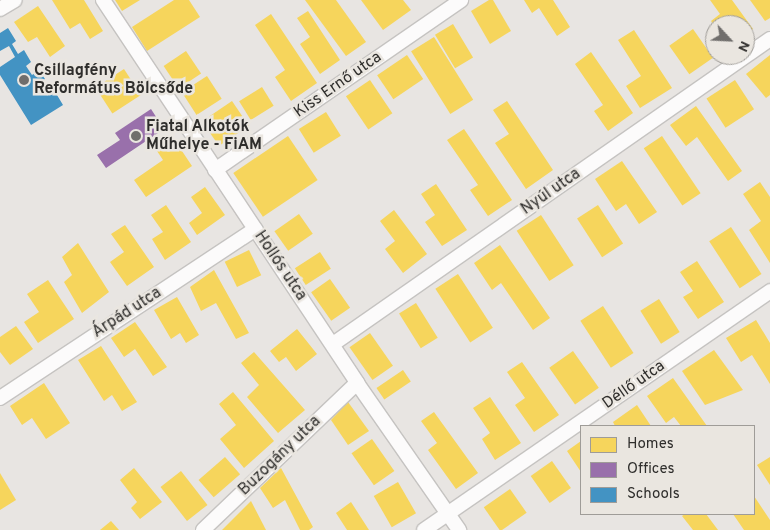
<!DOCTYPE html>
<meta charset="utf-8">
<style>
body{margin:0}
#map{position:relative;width:770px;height:530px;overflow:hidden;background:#e8e5e2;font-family:Overpass,sans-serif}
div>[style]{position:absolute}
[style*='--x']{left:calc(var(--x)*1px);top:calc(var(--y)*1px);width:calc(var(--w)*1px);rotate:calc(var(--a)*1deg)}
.homes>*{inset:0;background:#f6d55c;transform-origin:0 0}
.offices>*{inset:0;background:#9970ab}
.schools>*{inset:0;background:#4393c3}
.roads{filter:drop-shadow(1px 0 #c5c3c1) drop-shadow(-1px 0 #c5c3c1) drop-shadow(0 1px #c5c3c1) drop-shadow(0 -1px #c5c3c1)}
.street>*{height:14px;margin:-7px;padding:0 7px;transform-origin:7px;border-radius:7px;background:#fcfbfb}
.dots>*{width:14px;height:14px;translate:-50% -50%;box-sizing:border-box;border:2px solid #eae6e0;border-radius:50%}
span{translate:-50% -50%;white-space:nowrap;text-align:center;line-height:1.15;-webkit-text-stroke:5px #eae6e0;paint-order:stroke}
.poi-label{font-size:16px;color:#2f2e2c;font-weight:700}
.left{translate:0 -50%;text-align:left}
.street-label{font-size:16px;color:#2f2e2c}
.legend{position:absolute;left:580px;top:425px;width:175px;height:90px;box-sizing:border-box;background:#eae6e0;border:1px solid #9f9c98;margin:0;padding:6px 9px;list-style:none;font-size:15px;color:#2f2e2c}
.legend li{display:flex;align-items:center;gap:10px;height:25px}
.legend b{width:25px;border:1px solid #9f9c98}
.north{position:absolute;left:705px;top:15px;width:50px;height:50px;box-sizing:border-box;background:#eae6e0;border:1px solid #9f9c98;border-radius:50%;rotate:115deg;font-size:14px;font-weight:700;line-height:20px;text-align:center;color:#2f2e2c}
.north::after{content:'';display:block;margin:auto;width:18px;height:22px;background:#706e6c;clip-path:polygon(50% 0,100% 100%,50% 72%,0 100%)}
</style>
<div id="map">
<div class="homes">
<div style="clip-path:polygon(52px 0,84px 0,103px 31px,90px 39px,80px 23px,70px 29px)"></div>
<div style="clip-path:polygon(115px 0,140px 0,122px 11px)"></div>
<div style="clip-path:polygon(174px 0,189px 0,200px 17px,147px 51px,132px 27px)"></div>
<div style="clip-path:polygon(305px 0,336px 0,366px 42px,346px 56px)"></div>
<div style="clip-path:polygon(361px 0,403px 0,411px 10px,383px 30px)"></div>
<div style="clip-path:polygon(489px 0,493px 0,511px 31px,490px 44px,471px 11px)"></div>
<div style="clip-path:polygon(524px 0,553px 0,570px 27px,557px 36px,539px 8px,532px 13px)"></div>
<div style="clip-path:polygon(710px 0,732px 0,753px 29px,745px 35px,745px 25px,714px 25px,711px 21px,720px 14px)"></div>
<div style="clip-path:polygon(750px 0,770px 0,770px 18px,765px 21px)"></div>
<div style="clip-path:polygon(38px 6px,65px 46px,50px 57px,37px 37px,28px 42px,14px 22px)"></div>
<div style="clip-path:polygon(308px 11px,340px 60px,320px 74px,300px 44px,310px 37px,297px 18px)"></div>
<div style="clip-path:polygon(271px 14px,317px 83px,291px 101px,275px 77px,285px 70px,255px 25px)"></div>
<div style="left:453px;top:24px;width:39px;height:21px;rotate:59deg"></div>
<div style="left:693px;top:29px;width:35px;height:29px;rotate:55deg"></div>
<div style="clip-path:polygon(634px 30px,672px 88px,640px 108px,626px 86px,641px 76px,618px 40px)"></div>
<div style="left:434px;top:37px;width:74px;height:27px;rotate:58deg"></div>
<div style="left:186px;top:51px;width:27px;height:27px;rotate:56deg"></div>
<div style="clip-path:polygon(591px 52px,633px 113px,608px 131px,594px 111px,603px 105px,575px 64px)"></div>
<div style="left:407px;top:55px;width:29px;height:36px;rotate:56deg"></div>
<div style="clip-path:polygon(770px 55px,770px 95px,766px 98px,746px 74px)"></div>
<div style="left:124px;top:69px;width:31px;height:34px;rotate:57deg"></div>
<div style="left:207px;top:76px;width:27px;height:30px;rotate:57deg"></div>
<div style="left:370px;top:80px;width:40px;height:29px;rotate:56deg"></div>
<div style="left:735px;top:80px;width:35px;height:34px;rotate:57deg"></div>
<div style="left:262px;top:87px;width:22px;height:27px;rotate:58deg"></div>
<div style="left:232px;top:101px;width:30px;height:36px;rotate:56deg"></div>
<div style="clip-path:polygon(507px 101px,553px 170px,526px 189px,495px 143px,509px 134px,493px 110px)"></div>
<div style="clip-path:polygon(696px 106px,742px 171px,728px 181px,697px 137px,686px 146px,670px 125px)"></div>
<div style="left:326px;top:112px;width:28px;height:32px;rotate:58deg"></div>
<div style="clip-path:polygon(464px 129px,512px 200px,488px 216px,470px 190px,478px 185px,447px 140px)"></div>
<div style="clip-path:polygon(172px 136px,192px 166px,146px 197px,134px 180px,163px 160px,155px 148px)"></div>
<div style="left:288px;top:136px;width:53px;height:66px;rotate:56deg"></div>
<div style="left:662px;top:136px;width:69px;height:22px;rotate:56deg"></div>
<div style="clip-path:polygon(622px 161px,657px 212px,639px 224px,626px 204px,616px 211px,595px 179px)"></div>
<div style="clip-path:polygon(760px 182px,770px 197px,770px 263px,749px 230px,761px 221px,743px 194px)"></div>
<div style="clip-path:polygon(436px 184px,467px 230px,442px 246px,425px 222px,435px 215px,421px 194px)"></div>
<div style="clip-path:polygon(205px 187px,225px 215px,197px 235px,189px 223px,202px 213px,191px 197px)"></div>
<div style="clip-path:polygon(166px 205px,191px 242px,165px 260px,152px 239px,163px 232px,151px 215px)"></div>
<div style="left:598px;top:205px;width:46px;height:25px;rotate:57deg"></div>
<div style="clip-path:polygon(394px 210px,427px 254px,403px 273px,385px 249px,395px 241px,380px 221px)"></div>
<div style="left:299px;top:214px;width:24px;height:30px;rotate:55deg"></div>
<div style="left:541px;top:215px;width:60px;height:29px;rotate:57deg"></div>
<div style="clip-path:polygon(125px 225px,154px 267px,127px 286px,110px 262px,124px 252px,111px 234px)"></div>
<div style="left:731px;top:227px;width:56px;height:26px;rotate:57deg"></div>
<div style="clip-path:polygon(78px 243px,109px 292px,82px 313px,64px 282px,72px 275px,62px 257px)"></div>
<div style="clip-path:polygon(500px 245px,550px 318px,533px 330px,501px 283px,492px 290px,474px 263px)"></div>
<div style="left:249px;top:250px;width:28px;height:27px;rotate:64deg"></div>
<div style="left:320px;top:252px;width:20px;height:30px;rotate:57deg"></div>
<div style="clip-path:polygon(697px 261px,724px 302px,698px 319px,683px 297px,693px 291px,680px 272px)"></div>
<div style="clip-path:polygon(214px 270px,249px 333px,236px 339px,216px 303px,201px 311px,190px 287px)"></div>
<div style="left:458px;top:274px;width:64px;height:27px;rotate:57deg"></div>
<div style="left:330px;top:279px;width:35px;height:23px;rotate:55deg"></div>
<div style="clip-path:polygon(48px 280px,74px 319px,38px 343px,24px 322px,39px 312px,27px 294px)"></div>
<div style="clip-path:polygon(177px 297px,199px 335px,186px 343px,180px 333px,171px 339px,154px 310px)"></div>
<div style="left:659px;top:299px;width:39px;height:22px;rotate:58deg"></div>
<div style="left:416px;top:303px;width:41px;height:20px;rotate:58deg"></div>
<div style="left:603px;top:306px;width:56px;height:27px;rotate:57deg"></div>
<div style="clip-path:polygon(756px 320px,770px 343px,770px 384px,752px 355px,741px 362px,726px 338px)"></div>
<div style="clip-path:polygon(135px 322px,167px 367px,153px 376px,135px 349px,124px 357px,111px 338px)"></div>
<div style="clip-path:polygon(16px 326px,33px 349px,10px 365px,0 352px,0 337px)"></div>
<div style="clip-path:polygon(297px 329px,317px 354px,296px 371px,286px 357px,279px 362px,270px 351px)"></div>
<div style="left:370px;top:333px;width:40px;height:25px;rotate:55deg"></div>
<div style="clip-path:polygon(101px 346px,137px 402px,122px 411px,112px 395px,104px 401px,78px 360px)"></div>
<div style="clip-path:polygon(714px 350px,743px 390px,705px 405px,682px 371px)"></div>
<div style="left:573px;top:351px;width:45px;height:29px;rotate:55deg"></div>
<div style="clip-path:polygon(254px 352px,305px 410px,278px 433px,247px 397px,259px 385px,241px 363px)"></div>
<div style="clip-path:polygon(522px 362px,559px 415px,534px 432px,515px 405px,525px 398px,507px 372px)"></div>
<div style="left:403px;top:370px;width:14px;height:32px;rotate:56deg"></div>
<div style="clip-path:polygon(673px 378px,707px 426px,681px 426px,674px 417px,666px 423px,647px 396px)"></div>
<div style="clip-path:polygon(44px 383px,70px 423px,46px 439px,32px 418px,22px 425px,10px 406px)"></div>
<div style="clip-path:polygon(233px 392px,274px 441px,244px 468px,220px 439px,236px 425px,219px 404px)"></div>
<div style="clip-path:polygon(490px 397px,521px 443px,495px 460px,482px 439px,490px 433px,473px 408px)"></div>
<div style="clip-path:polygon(348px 402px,369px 431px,348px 445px,331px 420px)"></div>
<div style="clip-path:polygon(637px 405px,651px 426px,615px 426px,613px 422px)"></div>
<div style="clip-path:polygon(434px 412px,478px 473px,456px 489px,428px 450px,437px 443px,421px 421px)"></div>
<div style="left:372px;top:439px;width:39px;height:25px;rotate:55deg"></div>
<div style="clip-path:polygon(581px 441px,581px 472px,567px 451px)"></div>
<div style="left:225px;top:457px;width:23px;height:35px;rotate:49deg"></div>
<div style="clip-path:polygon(770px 457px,770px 485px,757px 465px)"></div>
<div style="left:552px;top:461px;width:33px;height:26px;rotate:55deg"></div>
<div style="clip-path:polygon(134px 468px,162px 502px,140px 519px,131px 508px,137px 502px,120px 480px)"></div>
<div style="clip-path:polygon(281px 468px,313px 527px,309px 530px,300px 530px,285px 500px,273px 508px,260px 488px)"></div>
<div style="left:181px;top:471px;width:43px;height:26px;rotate:52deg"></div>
<div style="clip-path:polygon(0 473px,16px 500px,0 510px)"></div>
<div style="left:398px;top:482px;width:36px;height:28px;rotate:60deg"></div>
<div style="left:510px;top:489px;width:29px;height:32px;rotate:55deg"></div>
<div style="clip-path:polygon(754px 496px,770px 520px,770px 530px,744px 530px,733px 514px,754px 514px)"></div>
<div style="clip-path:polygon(251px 501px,266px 530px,222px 530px)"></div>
<div style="clip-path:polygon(351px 502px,369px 530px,347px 530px,336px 513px)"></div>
<div style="clip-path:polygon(685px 514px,706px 514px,718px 530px,693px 530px,682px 516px)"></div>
<div style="clip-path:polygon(111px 521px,119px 530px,100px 530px)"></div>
</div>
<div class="offices">
<div style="clip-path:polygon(151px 109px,164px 129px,106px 168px,97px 155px,120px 140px,115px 133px)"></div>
</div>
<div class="schools">
<div style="clip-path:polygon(8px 28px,16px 41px,12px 44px,18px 54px,24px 50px,31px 62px,26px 66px,32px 75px,39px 70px,45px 79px,38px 83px,43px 91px,51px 85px,63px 105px,31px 125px,0 75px,0 67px,15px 57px,9px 46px,0 51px,0 33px)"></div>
</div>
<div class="roads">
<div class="street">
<div style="--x:103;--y:0;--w:460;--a:56.4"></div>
<div style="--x:357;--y:383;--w:179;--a:55.2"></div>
<div style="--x:0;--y:9;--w:17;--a:-31"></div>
<div style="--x:215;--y:170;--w:299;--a:-34.6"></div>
<div style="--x:333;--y:344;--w:533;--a:-34.91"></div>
<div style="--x:0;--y:398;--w:306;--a:-33.5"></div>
<div style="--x:203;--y:530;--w:213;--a:-43.7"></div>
<div style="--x:424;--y:530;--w:421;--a:-34.6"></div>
</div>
</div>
<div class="dots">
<div style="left:24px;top:80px;background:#706e6c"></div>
<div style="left:136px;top:136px;background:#706e6c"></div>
</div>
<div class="poi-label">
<span class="left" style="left:34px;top:80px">Csillagfény<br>Református Bölcsőde</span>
<span class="left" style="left:146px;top:136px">Fiatal Alkotók<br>Műhelye - FiAM</span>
</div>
<div class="street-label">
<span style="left:338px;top:85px;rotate:-35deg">Kiss Ernő utca</span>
<span style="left:551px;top:192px;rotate:-35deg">Nyúl utca</span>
<span style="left:280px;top:266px;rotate:56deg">Hollós utca</span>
<span style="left:127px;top:313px;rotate:-33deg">Árpád utca</span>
<span style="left:634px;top:385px;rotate:-35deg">Déllő utca</span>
<span style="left:280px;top:456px;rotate:-44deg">Buzogány utca</span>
</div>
<ul class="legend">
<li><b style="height:14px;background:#f6d55c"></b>Homes</li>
<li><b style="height:14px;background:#9970ab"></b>Offices</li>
<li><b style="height:14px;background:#4393c3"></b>Schools</li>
</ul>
<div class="north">N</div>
</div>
